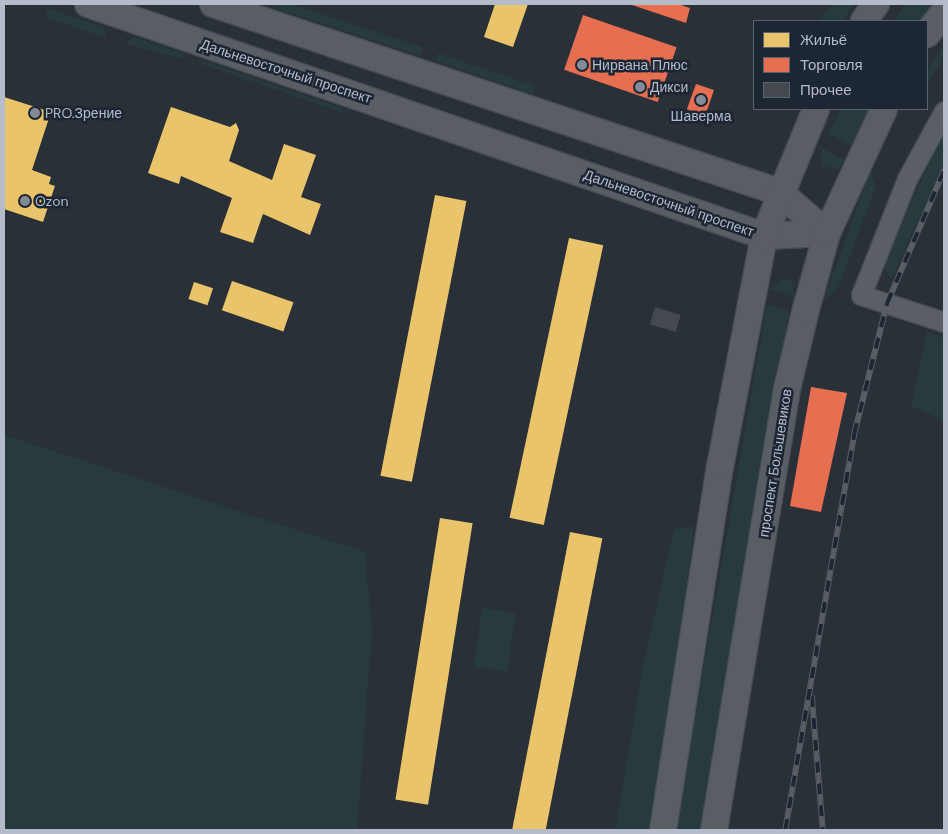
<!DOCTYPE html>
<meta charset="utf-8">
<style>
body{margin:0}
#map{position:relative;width:948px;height:834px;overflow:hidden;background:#2a3038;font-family:"DM Sans",sans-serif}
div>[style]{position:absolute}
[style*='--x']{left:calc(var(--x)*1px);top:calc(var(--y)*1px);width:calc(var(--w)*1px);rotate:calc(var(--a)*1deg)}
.green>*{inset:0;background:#273a3e;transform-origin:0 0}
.homes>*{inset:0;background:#e9c46a;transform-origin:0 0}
.shops>*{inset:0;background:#e76f51;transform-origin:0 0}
.building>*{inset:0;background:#444950;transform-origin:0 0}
.roads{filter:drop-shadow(1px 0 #484c53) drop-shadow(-1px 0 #484c53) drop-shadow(0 1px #484c53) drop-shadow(0 -1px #484c53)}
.street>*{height:19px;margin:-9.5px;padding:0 9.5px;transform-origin:9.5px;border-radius:9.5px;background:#5a5e66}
.secondary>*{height:26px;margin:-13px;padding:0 13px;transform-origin:13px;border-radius:13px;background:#595d64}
.rail>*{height:5.5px;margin-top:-2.75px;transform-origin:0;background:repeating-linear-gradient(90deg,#1d2633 0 11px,#595d64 0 22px);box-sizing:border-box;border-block:1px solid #595d64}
.dots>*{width:14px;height:14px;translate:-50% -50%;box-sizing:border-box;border:2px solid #1d2633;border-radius:50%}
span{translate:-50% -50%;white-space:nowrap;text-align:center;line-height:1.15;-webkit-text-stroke:5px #1d2633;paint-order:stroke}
.poi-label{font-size:14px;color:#b4bcc9}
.left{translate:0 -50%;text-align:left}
.street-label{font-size:14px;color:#b4bcc9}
.frame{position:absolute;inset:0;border:5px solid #b4bcc9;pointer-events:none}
.legend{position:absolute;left:753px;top:20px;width:175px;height:90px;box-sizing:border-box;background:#1d2633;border:1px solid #59626f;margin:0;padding:6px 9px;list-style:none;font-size:15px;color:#b4bcc9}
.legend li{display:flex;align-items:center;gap:10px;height:25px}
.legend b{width:25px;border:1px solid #59626f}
</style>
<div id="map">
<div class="green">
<div style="clip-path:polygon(263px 4px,291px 4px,423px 47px,420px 56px)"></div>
<div style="clip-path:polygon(832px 4px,854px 4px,844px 21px,820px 21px)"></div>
<div style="clip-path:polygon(905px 4px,938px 4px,925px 21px,893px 21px)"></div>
<div style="clip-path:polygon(48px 9px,103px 27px,107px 38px,45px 17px)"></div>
<div style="clip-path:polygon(135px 37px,184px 54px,182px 59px,124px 43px)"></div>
<div style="clip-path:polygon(944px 44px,944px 58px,927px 84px,927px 71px)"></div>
<div style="left:438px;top:53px;width:103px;height:8px;rotate:19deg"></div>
<div style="left:202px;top:60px;width:148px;height:4px;rotate:19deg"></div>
<div style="clip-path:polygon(841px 109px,870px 109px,851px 145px,828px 134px)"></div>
<div style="clip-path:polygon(944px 130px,944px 164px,891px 280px,882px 265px)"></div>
<div style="clip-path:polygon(822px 148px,845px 160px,838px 169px,821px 166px)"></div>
<div style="clip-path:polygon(870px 172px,876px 186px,838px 288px,823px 301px)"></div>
<div style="clip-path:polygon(781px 278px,792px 280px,794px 297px,771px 290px)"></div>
<div style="clip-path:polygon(767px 305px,790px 311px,773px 388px,700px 830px,675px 830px)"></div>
<div style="clip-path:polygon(927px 332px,944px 338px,944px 421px,911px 406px)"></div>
<div style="clip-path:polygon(4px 435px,365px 552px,372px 632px,357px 830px,4px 830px)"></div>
<div style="clip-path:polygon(694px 526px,675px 683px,650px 830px,615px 830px,641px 675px,674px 529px)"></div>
<div style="left:482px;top:608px;width:34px;height:59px;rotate:8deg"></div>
</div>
<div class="homes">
<div style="clip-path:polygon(495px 4px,528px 4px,513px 47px,484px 37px)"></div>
<div style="clip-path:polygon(4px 97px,51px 112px,32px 170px,51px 177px,49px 184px,55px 186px,43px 222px,4px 209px)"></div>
<div style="clip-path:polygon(171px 107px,230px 127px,236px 123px,239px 130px,229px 161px,272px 180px,284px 144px,316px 155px,301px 197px,321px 204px,310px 235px,263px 214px,253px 243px,220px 232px,232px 198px,181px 176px,179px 184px,148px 173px)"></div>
<div style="left:435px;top:195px;width:32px;height:286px;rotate:11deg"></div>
<div style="left:569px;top:238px;width:35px;height:286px;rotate:12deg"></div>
<div style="left:232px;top:281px;width:65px;height:31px;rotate:19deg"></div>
<div style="left:194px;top:282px;width:20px;height:18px;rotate:18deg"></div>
<div style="left:440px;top:518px;width:33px;height:285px;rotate:9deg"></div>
<div style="left:570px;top:532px;width:33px;height:303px;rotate:11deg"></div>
</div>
<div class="shops">
<div style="clip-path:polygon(629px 4px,678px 4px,690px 8px,686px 23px)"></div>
<div style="left:583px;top:15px;width:99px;height:58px;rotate:19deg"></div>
<div style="clip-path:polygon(696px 84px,714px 90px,704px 119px,687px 109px)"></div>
<div style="clip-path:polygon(811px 387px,847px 393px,821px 512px,790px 506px)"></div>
</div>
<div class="building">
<div style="left:655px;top:307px;width:27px;height:18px;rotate:17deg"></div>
</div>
<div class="roads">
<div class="street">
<div style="--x:944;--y:111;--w:77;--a:118.6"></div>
<div style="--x:907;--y:179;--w:125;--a:111.6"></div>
<div style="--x:861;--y:295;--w:87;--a:18"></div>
</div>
<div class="secondary">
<div style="--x:88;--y:4;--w:715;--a:18.94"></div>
<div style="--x:764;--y:236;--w:63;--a:-2.7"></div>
<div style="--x:213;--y:4;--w:596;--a:18.37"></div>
<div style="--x:779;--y:192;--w:63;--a:40.5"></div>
<div style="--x:864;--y:21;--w:21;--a:-55"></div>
<div style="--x:927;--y:34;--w:28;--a:-52"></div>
<div style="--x:663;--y:830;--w:367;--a:-81.1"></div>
<div style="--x:720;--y:467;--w:235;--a:-79.2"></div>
<div style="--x:764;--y:236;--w:137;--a:-67.7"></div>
<div style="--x:714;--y:830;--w:451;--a:-80.6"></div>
<div style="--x:788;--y:385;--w:78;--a:-76.7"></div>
<div style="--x:806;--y:309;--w:79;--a:-74.6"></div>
<div style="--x:827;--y:233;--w:136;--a:-65.3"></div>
</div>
</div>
<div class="rail">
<div style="--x:812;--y:696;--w:134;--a:85.3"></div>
<div style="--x:785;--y:830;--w:402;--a:-80.1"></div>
<div style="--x:854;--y:434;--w:135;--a:-75.9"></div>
<div style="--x:887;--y:303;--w:145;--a:-66.8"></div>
</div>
<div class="dots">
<div style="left:582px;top:65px;background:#848b96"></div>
<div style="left:640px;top:87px;background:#848b96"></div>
<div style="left:701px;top:100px;background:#848b96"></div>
<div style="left:35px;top:113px;background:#848b96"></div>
<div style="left:25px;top:201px;background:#848b96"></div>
</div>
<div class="poi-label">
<span class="left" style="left:592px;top:65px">Нирвана Плюс</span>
<span class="left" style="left:650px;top:87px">Дикси</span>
<span class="left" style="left:45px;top:113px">PRO.Зрение</span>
<span style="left:701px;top:116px">Шаверма</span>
<span class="left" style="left:35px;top:201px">Ozon</span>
</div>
<div class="street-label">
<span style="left:286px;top:71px;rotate:18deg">Дальневосточный проспект</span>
<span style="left:669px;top:203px;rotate:19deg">Дальневосточный проспект</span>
<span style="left:775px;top:463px;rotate:-81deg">проспект Большевиков</span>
</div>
<div class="frame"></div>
<ul class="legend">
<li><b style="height:14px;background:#e9c46a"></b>Жильё</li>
<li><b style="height:14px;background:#e76f51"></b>Торговля</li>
<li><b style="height:14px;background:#444950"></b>Прочее</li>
</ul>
</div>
